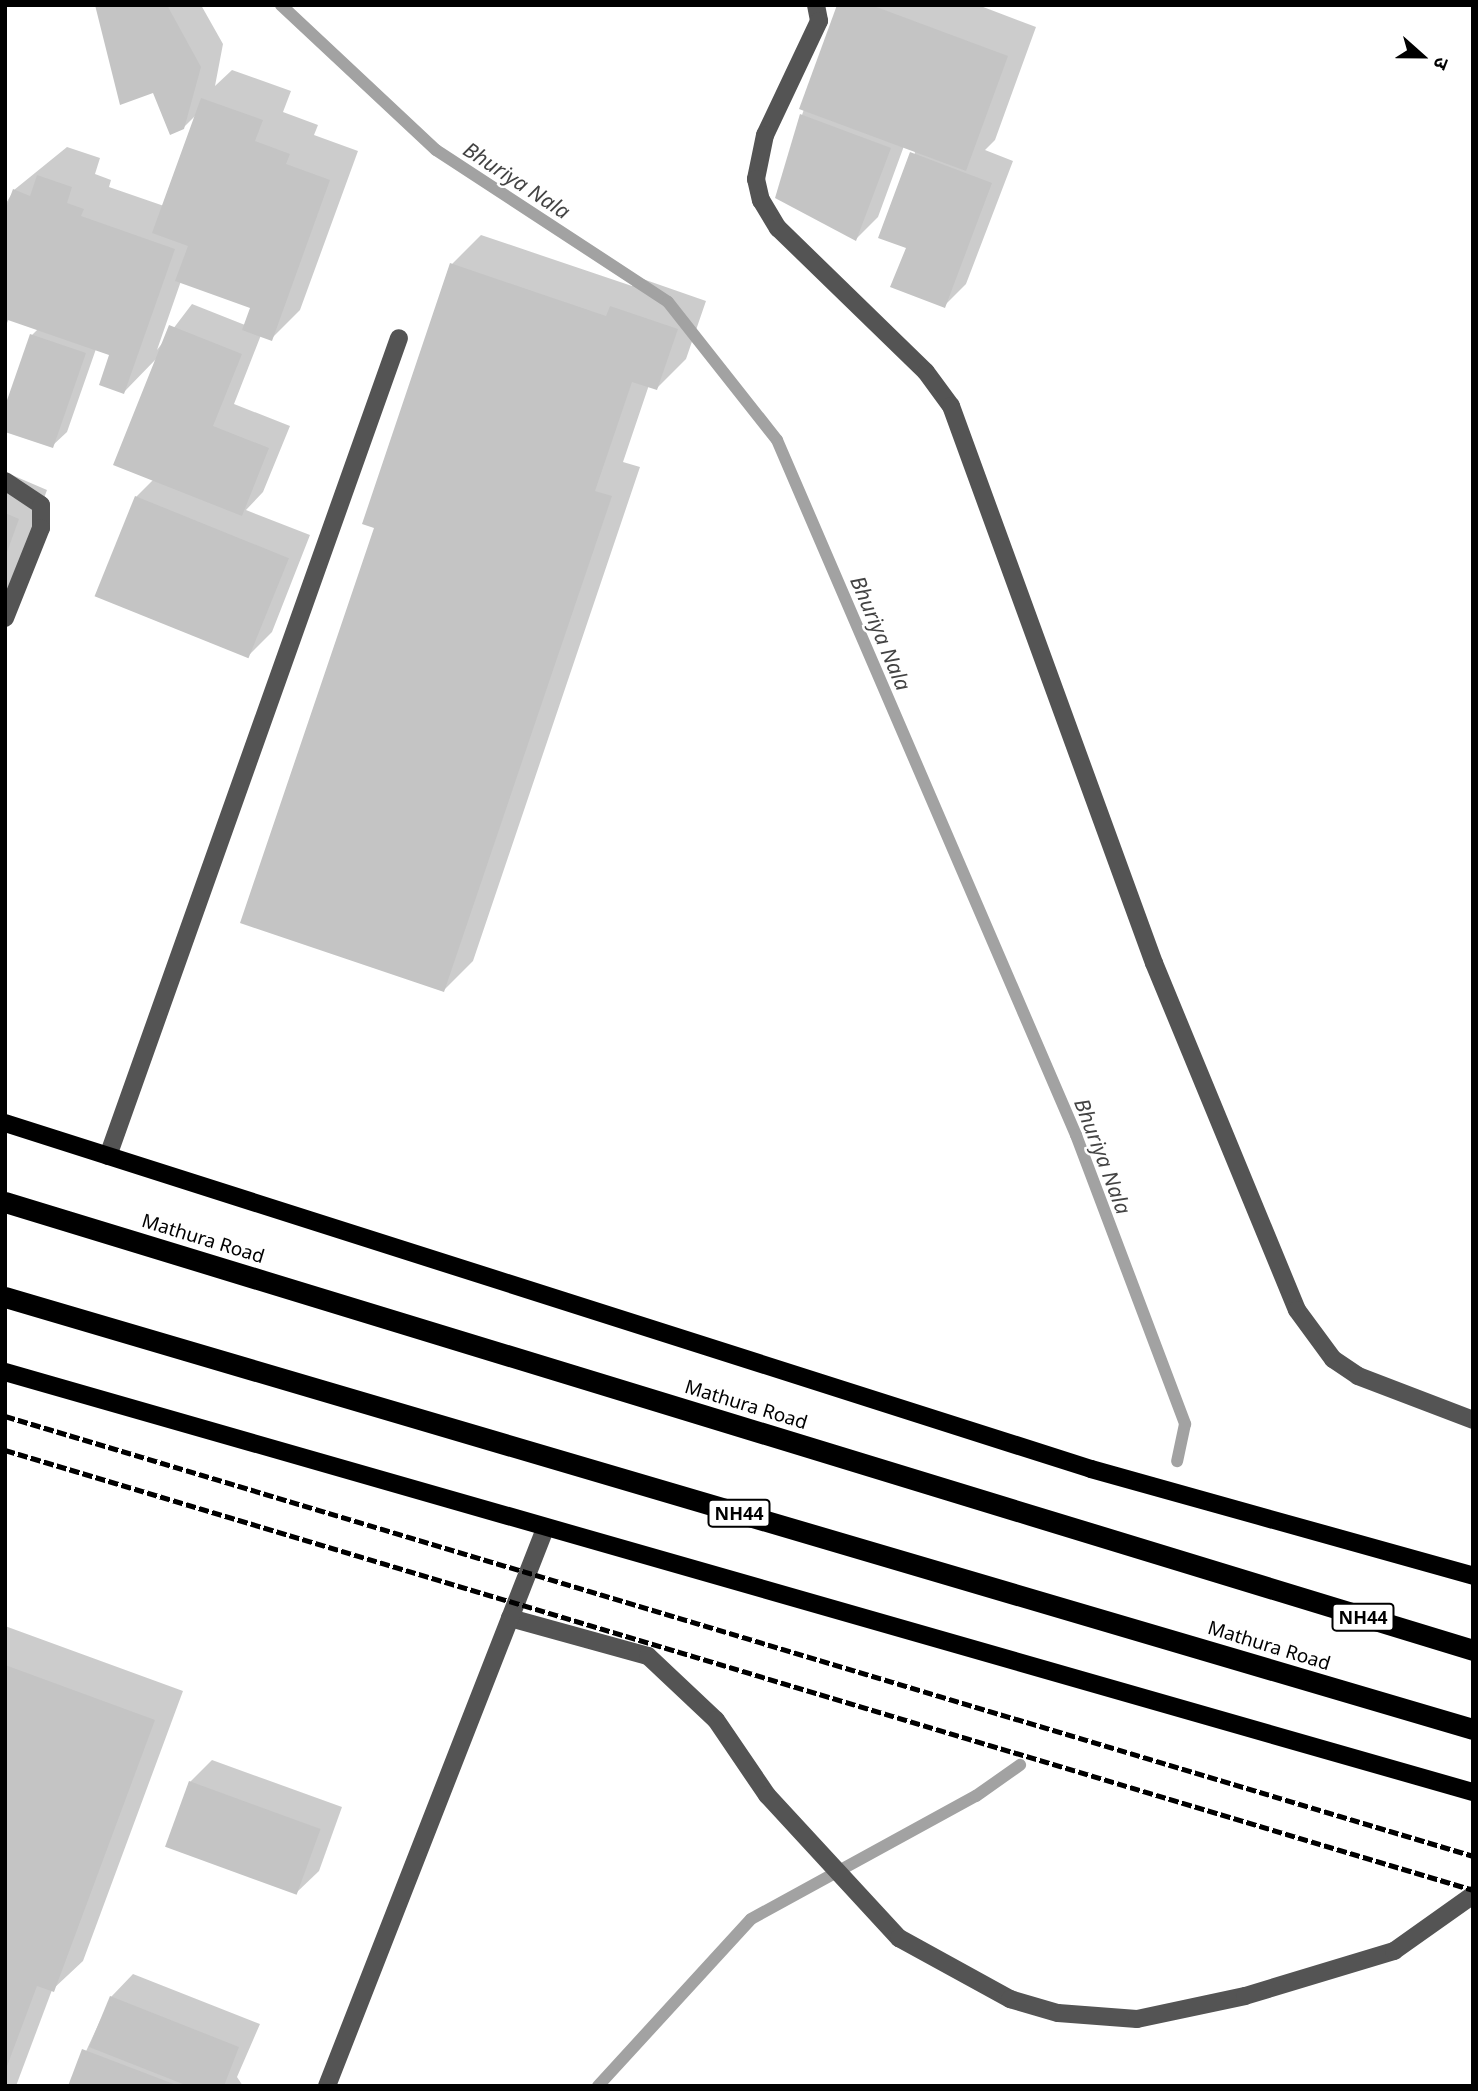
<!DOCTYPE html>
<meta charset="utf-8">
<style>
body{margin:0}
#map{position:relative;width:1478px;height:2091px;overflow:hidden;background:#fff;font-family:"Noto Sans","Noto Sans Devanagari",sans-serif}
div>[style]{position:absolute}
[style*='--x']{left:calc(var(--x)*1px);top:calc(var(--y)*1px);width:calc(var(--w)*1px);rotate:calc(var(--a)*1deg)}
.shadow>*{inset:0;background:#0003}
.stream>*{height:12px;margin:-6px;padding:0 6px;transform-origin:6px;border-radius:6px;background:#a2a2a2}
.building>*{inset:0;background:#c4c4c4;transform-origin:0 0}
.minor>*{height:18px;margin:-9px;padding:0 9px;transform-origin:9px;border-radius:9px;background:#545454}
.major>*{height:18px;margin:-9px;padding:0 9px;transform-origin:9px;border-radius:9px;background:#000}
.highway>*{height:21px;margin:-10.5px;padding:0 10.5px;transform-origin:10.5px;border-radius:10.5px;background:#000}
.rail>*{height:5px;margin-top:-2.5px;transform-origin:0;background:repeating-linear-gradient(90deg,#000 0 10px,transparent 0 13.5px)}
span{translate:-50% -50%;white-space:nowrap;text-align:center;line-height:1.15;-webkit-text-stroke:5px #fff;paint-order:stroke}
.shield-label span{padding:2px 5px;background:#fff;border:2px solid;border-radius:5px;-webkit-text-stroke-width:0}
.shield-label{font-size:18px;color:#000;font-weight:700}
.street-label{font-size:19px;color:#000}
.water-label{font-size:21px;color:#434343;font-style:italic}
.frame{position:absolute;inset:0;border:7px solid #000;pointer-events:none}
.north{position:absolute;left:1387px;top:21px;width:70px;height:70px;-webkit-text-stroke:5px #fff;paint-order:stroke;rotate:111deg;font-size:19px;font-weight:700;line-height:28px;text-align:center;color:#000}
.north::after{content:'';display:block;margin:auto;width:24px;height:32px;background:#000;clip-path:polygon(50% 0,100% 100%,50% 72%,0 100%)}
</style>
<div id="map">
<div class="shadow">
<div style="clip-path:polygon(evenodd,97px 5px,201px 5px,223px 44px,215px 86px,232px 70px,291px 91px,283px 112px,318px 125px,314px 135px,358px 151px,300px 310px,271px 339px,261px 335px,234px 404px,290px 426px,263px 492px,246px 510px,310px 535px,272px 632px,250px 654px,136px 497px,154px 479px,157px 358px,124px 392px,111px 354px,96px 349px,67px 432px,52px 446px,32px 335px,38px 329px,9px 318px,5px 328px,5px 205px,14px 190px,67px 147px,100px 158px,95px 174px,111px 180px,109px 187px,164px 206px,197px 114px,183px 128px,97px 5px,181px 281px,252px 307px,245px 325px,192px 304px,157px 350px,181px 281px)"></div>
<div style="clip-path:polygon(839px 5px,978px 5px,1036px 27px,995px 140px,985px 150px,1013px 161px,966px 284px,944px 306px,908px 247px,915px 150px,904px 146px,878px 217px,856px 239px,802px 115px)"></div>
<div style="clip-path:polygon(481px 235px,632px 286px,640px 278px,706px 301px,686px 359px,657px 388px,649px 385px,623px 462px,640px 467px,473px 961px,444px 990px,376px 526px,452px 264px)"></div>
<div style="clip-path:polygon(5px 472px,47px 490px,5px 604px)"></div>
<div style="clip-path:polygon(5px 1626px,183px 1691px,83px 1961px,52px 1990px,16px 2086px,5px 2086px)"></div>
<div style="clip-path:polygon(212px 1760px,342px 1807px,319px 1871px,296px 1893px,190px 1782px)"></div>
<div style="clip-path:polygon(133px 1974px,260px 2024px,237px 2077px,243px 2086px,70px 2086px,111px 1997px)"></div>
</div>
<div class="stream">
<div style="--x:281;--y:5;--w:212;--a:43.1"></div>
<div style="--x:436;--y:150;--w:277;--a:33.2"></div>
<div style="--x:668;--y:302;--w:176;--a:51.7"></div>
<div style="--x:777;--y:440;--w:757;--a:66.72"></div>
<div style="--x:1076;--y:1135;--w:309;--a:69.3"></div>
<div style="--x:1185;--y:1424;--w:38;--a:102"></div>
<div style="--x:598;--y:2086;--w:226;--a:-47.5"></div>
<div style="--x:751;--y:1919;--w:256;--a:-28.7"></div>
<div style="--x:976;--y:1796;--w:54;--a:-35.2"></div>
</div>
<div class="building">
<div style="clip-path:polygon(95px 5px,167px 5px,201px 67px,184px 129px,170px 135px,153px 93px,120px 105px)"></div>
<div style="clip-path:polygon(837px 5px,871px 5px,1008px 56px,966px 171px,799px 109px)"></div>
<div style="clip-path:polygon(201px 98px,263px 120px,255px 141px,290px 154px,286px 164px,330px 180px,272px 341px,242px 330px,250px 308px,175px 281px,188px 246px,152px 233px)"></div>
<div style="clip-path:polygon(800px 114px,891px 148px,856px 241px,775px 198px)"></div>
<div style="clip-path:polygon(910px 152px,992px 183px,945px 308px,890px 287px,906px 248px,878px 238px)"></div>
<div style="clip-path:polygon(37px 175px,72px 187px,67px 203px,84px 209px,81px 216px,175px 249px,124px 394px,99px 385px,109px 355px,5px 319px,5px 211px,13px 189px,30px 196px)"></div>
<div style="clip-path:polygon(450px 263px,606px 316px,610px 306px,678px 329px,657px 390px,632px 382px,595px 491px,612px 496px,444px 992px,240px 923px,374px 528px,362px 524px)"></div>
<div style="clip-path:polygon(169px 325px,242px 354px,213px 426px,269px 448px,242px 516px,113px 465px)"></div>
<div style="clip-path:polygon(30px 334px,86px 353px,53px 448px,5px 432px,5px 406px)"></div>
<div style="left:135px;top:496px;width:166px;height:108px;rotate:22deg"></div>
<div style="clip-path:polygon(5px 513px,19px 519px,6px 555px,5px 555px)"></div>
<div style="clip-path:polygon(5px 1665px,155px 1720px,54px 1992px,37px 1986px,6px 2069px)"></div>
<div style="left:189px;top:1781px;width:140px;height:70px;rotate:20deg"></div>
<div style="clip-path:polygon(110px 1996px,239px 2047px,224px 2086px,188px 2086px,89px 2047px)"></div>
<div style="clip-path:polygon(82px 2049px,179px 2086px,68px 2086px)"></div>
</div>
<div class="minor">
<div style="--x:816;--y:5;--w:16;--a:79"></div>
<div style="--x:819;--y:21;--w:126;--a:115.3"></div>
<div style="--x:765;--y:135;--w:45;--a:101.6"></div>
<div style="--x:756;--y:179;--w:22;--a:77"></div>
<div style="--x:761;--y:200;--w:33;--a:59"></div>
<div style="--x:778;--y:228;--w:206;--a:44.2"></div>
<div style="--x:926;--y:372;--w:42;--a:53.7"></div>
<div style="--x:951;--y:406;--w:593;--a:69.98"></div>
<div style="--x:1154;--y:963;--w:375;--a:67.6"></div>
<div style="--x:1297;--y:1310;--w:61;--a:53.7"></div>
<div style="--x:1333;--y:1359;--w:30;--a:34"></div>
<div style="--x:1358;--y:1376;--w:123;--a:20.9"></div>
<div style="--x:5;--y:481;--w:43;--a:33.7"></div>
<div style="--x:41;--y:505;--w:23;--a:90"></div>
<div style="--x:41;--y:528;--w:97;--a:111.8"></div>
<div style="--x:108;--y:1156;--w:868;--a:-70.42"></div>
<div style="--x:510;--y:1618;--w:143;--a:15.4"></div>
<div style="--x:648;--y:1656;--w:93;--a:43.3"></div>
<div style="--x:716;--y:1720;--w:91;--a:55.8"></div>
<div style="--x:767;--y:1795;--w:195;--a:47.3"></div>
<div style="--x:899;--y:1938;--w:127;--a:28.8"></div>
<div style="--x:1010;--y:1999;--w:50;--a:16.3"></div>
<div style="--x:1058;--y:2013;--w:79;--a:4.3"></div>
<div style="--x:1137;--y:2019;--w:110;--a:-12"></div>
<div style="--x:1245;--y:1996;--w:156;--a:-16.8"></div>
<div style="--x:1394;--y:1951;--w:97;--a:-35.3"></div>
<div style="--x:327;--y:2086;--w:598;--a:-68.63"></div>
</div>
<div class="major">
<div style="--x:5;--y:1123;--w:1140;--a:17.67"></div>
<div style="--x:1091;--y:1469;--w:397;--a:15.6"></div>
<div style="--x:5;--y:1372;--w:1527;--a:15.97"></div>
</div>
<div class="highway">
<div style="--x:5;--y:1202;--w:1535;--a:16.97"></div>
<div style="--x:5;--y:1297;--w:1530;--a:16.4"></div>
</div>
<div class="rail">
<div style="--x:5;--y:1416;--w:1533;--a:16.68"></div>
<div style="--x:5;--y:1450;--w:1533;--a:16.68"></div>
</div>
<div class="shield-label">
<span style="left:739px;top:1513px">NH44</span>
<span style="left:1363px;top:1617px">NH44</span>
</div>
<div class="street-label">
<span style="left:203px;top:1239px;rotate:17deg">Mathura Road</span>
<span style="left:746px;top:1405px;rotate:17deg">Mathura Road</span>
<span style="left:1269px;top:1646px;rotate:17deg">Mathura Road</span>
</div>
<div class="water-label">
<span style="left:517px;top:180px;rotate:33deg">Bhuriya Nala</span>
<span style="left:881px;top:633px;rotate:67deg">Bhuriya Nala</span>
<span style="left:1103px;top:1156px;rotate:69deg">Bhuriya Nala</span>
</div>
<div class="frame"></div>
<div class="north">उ</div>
</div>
